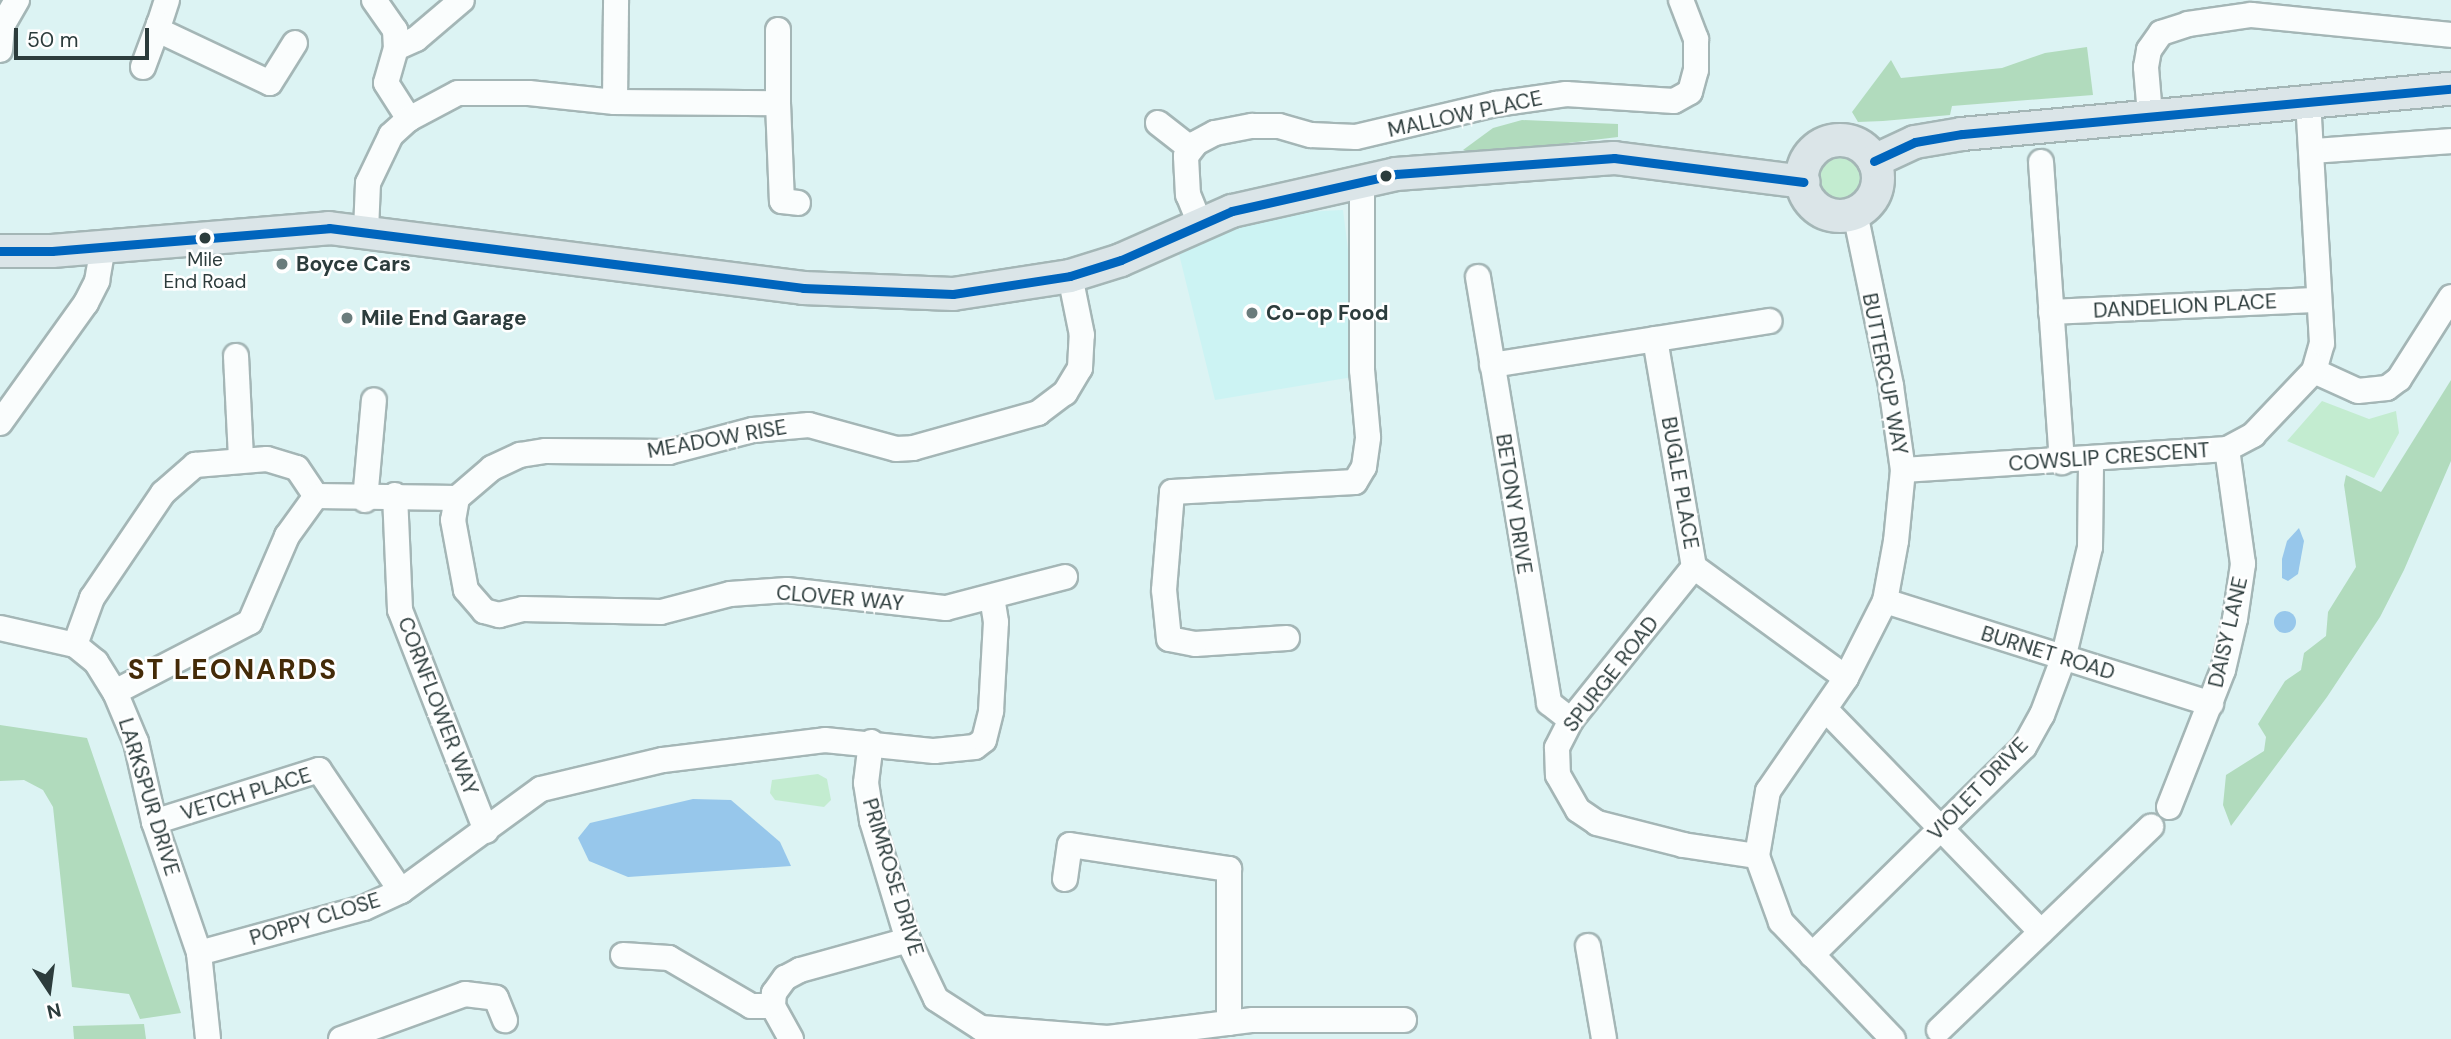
<!DOCTYPE html>
<style>
body{margin:0}
#map{position:relative;width:2451px;height:1039px;overflow:hidden;background:#dcf3f3;font-family:"DM Sans",sans-serif}
div>[style]{position:absolute}
[style*='--x']{left:calc(var(--x)*1px);top:calc(var(--y)*1px);width:calc(var(--w)*1px);rotate:calc(var(--a)*1deg)}
.built>*{inset:0;background:#ccf3f3}
.green>*{inset:0;background:#c3ecd0}
.round{border-radius:50%}
.forest>*{inset:0;background:#b1dbbd}
.water>*{inset:0;background:#97c7eb}
.roads{filter:drop-shadow(2px 0 #a4b6b6) drop-shadow(-2px 0 #a4b6b6) drop-shadow(0 2px #a4b6b6) drop-shadow(0 -2px #a4b6b6)}
.minor>*{height:24px;margin:-12px;padding:0 12px;transform-origin:12px;border-radius:12px;background:#fafdfd}
.major>*{height:32px;margin:-16px;padding:0 16px;transform-origin:16px;border-radius:16px;background:#dbe5e8}
.major>.ring{margin:-16px;padding:0;box-sizing:content-box;background:none;border:32px solid #dbe5e8;border-radius:50%}
.bus-1>*{height:9px;margin:-4.5px;padding:0 4.5px;transform-origin:4.5px;border-radius:4.5px;background:#0065bd}
.dots>*{width:19px;height:19px;translate:-50% -50%;box-sizing:border-box;border:4px solid #fff;border-radius:50%}
span{translate:-50% -50%;white-space:nowrap;text-align:center;line-height:1.15;-webkit-text-stroke:5px #fff;paint-order:stroke}
.bus-label{font-size:19px;color:#2c3c3c}
.street-label{font-size:21px;color:#2c3c3c}
.poi-label{font-size:21px;color:#2c3c3c;font-weight:700}
.left{translate:0 -50%;text-align:left}
.district-label{font-size:28px;color:#442b08;font-weight:700;letter-spacing:2px}
.north{position:absolute;left:14px;top:955px;width:70px;height:70px;-webkit-text-stroke:5px #fff;paint-order:stroke;rotate:167deg;font-size:19px;font-weight:700;line-height:28px;text-align:center;color:#2c3c3c}
.north::after{content:'';display:block;margin:auto;width:24px;height:32px;background:#2c3c3c;clip-path:polygon(50% 0,100% 100%,50% 72%,0 100%)}
.scale{position:absolute;left:14px;top:28px;width:135px;height:32px;box-sizing:border-box;border:4px solid #2c3c3c;border-top:0;padding-left:9px;font-size:21px;line-height:24px;white-space:nowrap;color:#2c3c3c;-webkit-text-stroke:5px #fff;paint-order:stroke}
</style>
<div id="map">
<div class="built">
<div style="clip-path:polygon(1343px 210px,1351px 273px,1353px 377px,1215px 400px,1178px 250px,1266px 214px)"></div>
</div>
<div class="green">
<div class="round" style="left:1819px;top:157px;width:42px;height:42px"></div>
<div style="clip-path:polygon(2322px 401px,2369px 419px,2396px 411px,2399px 433px,2374px 478px,2287px 441px)"></div>
<div style="clip-path:polygon(818px 774px,827px 779px,831px 800px,824px 807px,775px 800px,770px 793px,772px 780px)"></div>
</div>
<div class="forest">
<div style="clip-path:polygon(2087px 47px,2093px 95px,1952px 106px,1950px 115px,1883px 121px,1858px 122px,1852px 112px,1891px 60px,1901px 78px,2002px 68px,2045px 53px)"></div>
<div style="clip-path:polygon(1522px 120px,1618px 124px,1618px 137px,1475px 154px,1463px 150px,1493px 128px)"></div>
<div style="clip-path:polygon(2451px 380px,2451px 461px,2404px 570px,2380px 617px,2327px 697px,2231px 826px,2223px 805px,2226px 775px,2264px 751px,2266px 737px,2258px 724px,2285px 681px,2301px 670px,2304px 653px,2326px 636px,2328px 612px,2356px 567px,2344px 485px,2346px 475px,2381px 492px)"></div>
<div style="clip-path:polygon(0 725px,87px 738px,181px 1013px,140px 1019px,129px 994px,72px 987px,53px 807px,43px 790px,24px 780px,0 781px)"></div>
<div style="clip-path:polygon(144px 1024px,146px 1039px,74px 1039px,73px 1026px)"></div>
</div>
<div class="water">
<div style="clip-path:polygon(2299px 528px,2304px 541px,2298px 574px,2288px 581px,2282px 578px,2282px 559px,2287px 541px)"></div>
<div class="round" style="left:2274px;top:611px;width:22px;height:22px"></div>
<div style="clip-path:polygon(693px 799px,731px 800px,780px 842px,791px 866px,628px 877px,589px 861px,578px 838px,590px 823px)"></div>
</div>
<div class="roads">
<div class="minor">
<div style="--x:167;--y:0;--w:25;--a:108"></div>
<div style="--x:159;--y:24;--w:9;--a:69"></div>
<div style="--x:162;--y:32;--w:119;--a:25.3"></div>
<div style="--x:270;--y:83;--w:47;--a:-58"></div>
<div style="--x:374;--y:0;--w:37;--a:55"></div>
<div style="--x:395;--y:30;--w:18;--a:87"></div>
<div style="--x:396;--y:48;--w:36;--a:106"></div>
<div style="--x:386;--y:83;--w:43;--a:57.4"></div>
<div style="--x:396;--y:48;--w:22;--a:-24"></div>
<div style="--x:416;--y:39;--w:60;--a:-40.3"></div>
<div style="--x:0;--y:50;--w:24;--a:-85"></div>
<div style="--x:2;--y:26;--w:30;--a:-60"></div>
<div style="--x:143;--y:67;--w:46;--a:-69.6"></div>
<div style="--x:615;--y:102;--w:102;--a:-89.4"></div>
<div style="--x:778;--y:103;--w:98;--a:87.7"></div>
<div style="--x:782;--y:201;--w:16;--a:7"></div>
<div style="--x:2150;--y:115;--w:48;--a:-94.8"></div>
<div style="--x:2146;--y:67;--w:17;--a:-80"></div>
<div style="--x:2149;--y:50;--w:21;--a:-55"></div>
<div style="--x:2161;--y:33;--w:28;--a:-18"></div>
<div style="--x:2188;--y:24;--w:64;--a:-8.1"></div>
<div style="--x:2251;--y:15;--w:201;--a:5.7"></div>
<div style="--x:1158;--y:123;--w:41;--a:38"></div>
<div style="--x:2313;--y:151;--w:138;--a:-4.1"></div>
<div style="--x:2041;--y:162;--w:301;--a:86"></div>
<div style="--x:1855;--y:213;--w:177;--a:78.2"></div>
<div style="--x:1891;--y:386;--w:85;--a:81.9"></div>
<div style="--x:1903;--y:470;--w:71;--a:95.6"></div>
<div style="--x:1896;--y:541;--w:61;--a:100.4"></div>
<div style="--x:1885;--y:601;--w:86;--a:116.9"></div>
<div style="--x:1846;--y:678;--w:137;--a:124.6"></div>
<div style="--x:1768;--y:791;--w:66;--a:99.6"></div>
<div style="--x:1757;--y:856;--w:70;--a:70"></div>
<div style="--x:1781;--y:922;--w:162;--a:46.3"></div>
<div style="--x:1200;--y:224;--w:31;--a:-112"></div>
<div style="--x:1188;--y:195;--w:39;--a:-93"></div>
<div style="--x:1186;--y:156;--w:16;--a:-52"></div>
<div style="--x:1196;--y:143;--w:21;--a:-28"></div>
<div style="--x:1215;--y:133;--w:38;--a:-11"></div>
<div style="--x:1252;--y:126;--w:27;--a:0"></div>
<div style="--x:1279;--y:126;--w:33;--a:16"></div>
<div style="--x:1311;--y:135;--w:45;--a:2.5"></div>
<div style="--x:1356;--y:137;--w:144;--a:-13.3"></div>
<div style="--x:1496;--y:104;--w:71;--a:-8.1"></div>
<div style="--x:1566;--y:94;--w:108;--a:3.7"></div>
<div style="--x:1674;--y:101;--w:18;--a:-29"></div>
<div style="--x:1690;--y:92;--w:23;--a:-75"></div>
<div style="--x:1696;--y:70;--w:31;--a:-90"></div>
<div style="--x:1696;--y:39;--w:42;--a:-111"></div>
<div style="--x:366;--y:231;--w:48;--a:-87.6"></div>
<div style="--x:368;--y:183;--w:53;--a:-64.4"></div>
<div style="--x:391;--y:135;--w:24;--a:-42"></div>
<div style="--x:409;--y:119;--w:55;--a:-28"></div>
<div style="--x:458;--y:93;--w:71;--a:0"></div>
<div style="--x:529;--y:93;--w:86;--a:6"></div>
<div style="--x:615;--y:102;--w:163;--a:0.4"></div>
<div style="--x:778;--y:103;--w:73;--a:-90"></div>
<div style="--x:1478;--y:277;--w:432;--a:80.5"></div>
<div style="--x:1549;--y:703;--w:28;--a:38"></div>
<div style="--x:2051;--y:312;--w:268;--a:-2.6"></div>
<div style="--x:1655;--y:339;--w:231;--a:80.3"></div>
<div style="--x:1694;--y:567;--w:188;--a:36.1"></div>
<div style="--x:236;--y:356;--w:104;--a:87.2"></div>
<div style="--x:1492;--y:365;--w:281;--a:-9"></div>
<div style="--x:2314;--y:371;--w:48;--a:24.4"></div>
<div style="--x:2358;--y:391;--w:29;--a:-6"></div>
<div style="--x:2387;--y:388;--w:15;--a:-37"></div>
<div style="--x:2399;--y:379;--w:97;--a:-57.6"></div>
<div style="--x:0;--y:423;--w:148;--a:-54.4"></div>
<div style="--x:86;--y:303;--w:25;--a:-63"></div>
<div style="--x:97;--y:281;--w:35;--a:-80"></div>
<div style="--x:1903;--y:470;--w:325;--a:-3.7"></div>
<div style="--x:2227;--y:449;--w:30;--a:-28"></div>
<div style="--x:2253;--y:435;--w:88;--a:-46.4"></div>
<div style="--x:2314;--y:371;--w:29;--a:-74"></div>
<div style="--x:2322;--y:343;--w:242;--a:-93.3"></div>
<div style="--x:395;--y:495;--w:115;--a:87.5"></div>
<div style="--x:400;--y:610;--w:237;--a:68.7"></div>
<div style="--x:457;--y:498;--w:46;--a:-40.6"></div>
<div style="--x:492;--y:468;--w:31;--a:-25"></div>
<div style="--x:520;--y:455;--w:26;--a:-9"></div>
<div style="--x:546;--y:451;--w:123;--a:0.5"></div>
<div style="--x:669;--y:452;--w:87;--a:-14.7"></div>
<div style="--x:753;--y:430;--w:56;--a:-5.1"></div>
<div style="--x:809;--y:425;--w:90;--a:15.4"></div>
<div style="--x:896;--y:449;--w:17;--a:-3"></div>
<div style="--x:913;--y:448;--w:130;--a:-15.6"></div>
<div style="--x:1038;--y:413;--w:34;--a:-37"></div>
<div style="--x:1065;--y:393;--w:29;--a:-59"></div>
<div style="--x:1080;--y:368;--w:33;--a:-87"></div>
<div style="--x:1082;--y:335;--w:60;--a:-101.5"></div>
<div style="--x:457;--y:498;--w:22;--a:100"></div>
<div style="--x:453;--y:520;--w:71;--a:79.5"></div>
<div style="--x:466;--y:590;--w:28;--a:49"></div>
<div style="--x:484;--y:611;--w:16;--a:15"></div>
<div style="--x:499;--y:615;--w:25;--a:-14"></div>
<div style="--x:523;--y:609;--w:138;--a:1.2"></div>
<div style="--x:661;--y:612;--w:71;--a:-14.6"></div>
<div style="--x:730;--y:594;--w:57;--a:-4"></div>
<div style="--x:787;--y:590;--w:160;--a:6.5"></div>
<div style="--x:946;--y:608;--w:123;--a:-14.6"></div>
<div style="--x:365;--y:500;--w:100;--a:-84.9"></div>
<div style="--x:1694;--y:567;--w:196;--a:128.8"></div>
<div style="--x:1571;--y:720;--w:31;--a:117"></div>
<div style="--x:1557;--y:748;--w:27;--a:88"></div>
<div style="--x:1558;--y:775;--w:40;--a:60.3"></div>
<div style="--x:1578;--y:810;--w:23;--a:34"></div>
<div style="--x:1597;--y:823;--w:89;--a:14.3"></div>
<div style="--x:1683;--y:845;--w:75;--a:8.5"></div>
<div style="--x:1885;--y:601;--w:342;--a:17.5"></div>
<div style="--x:0;--y:628;--w:77;--a:12.8"></div>
<div style="--x:75;--y:645;--w:27;--a:39"></div>
<div style="--x:96;--y:662;--w:36;--a:58"></div>
<div style="--x:115;--y:692;--w:54;--a:67.2"></div>
<div style="--x:136;--y:742;--w:82;--a:77.3"></div>
<div style="--x:154;--y:822;--w:139;--a:71"></div>
<div style="--x:199;--y:953;--w:86;--a:84"></div>
<div style="--x:1287;--y:638;--w:92;--a:176.3"></div>
<div style="--x:1195;--y:644;--w:26;--a:-169"></div>
<div style="--x:1169;--y:639;--w:49;--a:-95.8"></div>
<div style="--x:1164;--y:590;--w:98;--a:-85.3"></div>
<div style="--x:1172;--y:492;--w:183;--a:-3.1"></div>
<div style="--x:1355;--y:482;--w:17;--a:-59"></div>
<div style="--x:1364;--y:467;--w:30;--a:-82"></div>
<div style="--x:1368;--y:437;--w:67;--a:-95.1"></div>
<div style="--x:1362;--y:370;--w:188;--a:-90"></div>
<div style="--x:75;--y:645;--w:50;--a:-70.1"></div>
<div style="--x:92;--y:598;--w:127;--a:-55.9"></div>
<div style="--x:163;--y:493;--w:43;--a:-41.2"></div>
<div style="--x:195;--y:465;--w:72;--a:-4.8"></div>
<div style="--x:267;--y:459;--w:31;--a:17"></div>
<div style="--x:297;--y:468;--w:34;--a:56"></div>
<div style="--x:316;--y:496;--w:141;--a:0.8"></div>
<div style="--x:115;--y:692;--w:152;--a:-27.4"></div>
<div style="--x:250;--y:622;--w:94;--a:-66.7"></div>
<div style="--x:287;--y:536;--w:49;--a:-54.1"></div>
<div style="--x:1826;--y:710;--w:309;--a:45.9"></div>
<div style="--x:871;--y:742;--w:41;--a:97"></div>
<div style="--x:866;--y:783;--w:38;--a:81"></div>
<div style="--x:872;--y:821;--w:124;--a:73.2"></div>
<div style="--x:908;--y:940;--w:65;--a:64.6"></div>
<div style="--x:936;--y:999;--w:54;--a:32.8"></div>
<div style="--x:981;--y:1028;--w:127;--a:4.5"></div>
<div style="--x:1108;--y:1038;--w:146;--a:-7.1"></div>
<div style="--x:1253;--y:1020;--w:151;--a:0"></div>
<div style="--x:2169;--y:807;--w:147;--a:-68.5"></div>
<div style="--x:2223;--y:670;--w:52;--a:-76.8"></div>
<div style="--x:2235;--y:619;--w:56;--a:-81.7"></div>
<div style="--x:2243;--y:564;--w:116;--a:-97.9"></div>
<div style="--x:154;--y:822;--w:173;--a:-17.5"></div>
<div style="--x:319;--y:770;--w:146;--a:55.9"></div>
<div style="--x:1065;--y:879;--w:34;--a:-82"></div>
<div style="--x:1070;--y:845;--w:161;--a:8.6"></div>
<div style="--x:1229;--y:869;--w:154;--a:90"></div>
<div style="--x:1588;--y:946;--w:94;--a:80.2"></div>
<div style="--x:199;--y:953;--w:171;--a:-15.3"></div>
<div style="--x:364;--y:908;--w:41;--a:-24.7"></div>
<div style="--x:401;--y:891;--w:173;--a:-36.1"></div>
<div style="--x:541;--y:789;--w:125;--a:-13.4"></div>
<div style="--x:663;--y:760;--w:163;--a:-7"></div>
<div style="--x:825;--y:740;--w:110;--a:5.8"></div>
<div style="--x:934;--y:751;--w:41;--a:-5.6"></div>
<div style="--x:975;--y:747;--w:11;--a:-38"></div>
<div style="--x:984;--y:740;--w:30;--a:-76"></div>
<div style="--x:991;--y:711;--w:89;--a:-86.8"></div>
<div style="--x:996;--y:622;--w:25;--a:-99"></div>
<div style="--x:623;--y:955;--w:46;--a:3.7"></div>
<div style="--x:669;--y:958;--w:95;--a:30.3"></div>
<div style="--x:751;--y:1006;--w:22;--a:0"></div>
<div style="--x:1812;--y:955;--w:297;--a:-44.5"></div>
<div style="--x:2024;--y:747;--w:37;--a:-61"></div>
<div style="--x:2042;--y:715;--w:60;--a:-69.4"></div>
<div style="--x:2063;--y:659;--w:115;--a:-76.4"></div>
<div style="--x:2090;--y:547;--w:87;--a:-89.3"></div>
<div style="--x:1939;--y:1030;--w:294;--a:-43.8"></div>
<div style="--x:341;--y:1039;--w:132;--a:-19.9"></div>
<div style="--x:465;--y:994;--w:31;--a:7"></div>
<div style="--x:496;--y:998;--w:24;--a:68"></div>
<div style="--x:791;--y:1039;--w:38;--a:-119"></div>
<div style="--x:773;--y:1006;--w:13;--a:-86"></div>
<div style="--x:774;--y:993;--w:19;--a:-54"></div>
<div style="--x:785;--y:978;--w:17;--a:-28"></div>
<div style="--x:800;--y:970;--w:112;--a:-15.5"></div>
</div>
<div class="major">
<div class="ring" style="left:1802px;top:140px;width:44px;height:44px"></div>
<div style="--x:1874;--y:161;--w:45;--a:-24.9"></div>
<div style="--x:1915;--y:142;--w:48;--a:-9.7"></div>
<div style="--x:1962;--y:134;--w:491;--a:-5.3"></div>
<div style="--x:0;--y:251;--w:52;--a:0"></div>
<div style="--x:52;--y:251;--w:278;--a:-4.7"></div>
<div style="--x:329;--y:228;--w:478;--a:7.2"></div>
<div style="--x:803;--y:288;--w:150;--a:2.3"></div>
<div style="--x:953;--y:294;--w:118;--a:-8.7"></div>
<div style="--x:1070;--y:276;--w:53;--a:-17.4"></div>
<div style="--x:1121;--y:260;--w:121;--a:-23.8"></div>
<div style="--x:1232;--y:211;--w:168;--a:-12.7"></div>
<div style="--x:1396;--y:174;--w:219;--a:-4.2"></div>
<div style="--x:1614;--y:158;--w:191;--a:7.2"></div>
</div>
</div>
<div class="bus-1">
<div style="--x:1874;--y:161;--w:45;--a:-24.9"></div>
<div style="--x:1915;--y:142;--w:48;--a:-9.7"></div>
<div style="--x:1962;--y:134;--w:491;--a:-5.3"></div>
<div style="--x:0;--y:251;--w:52;--a:0"></div>
<div style="--x:52;--y:251;--w:278;--a:-4.7"></div>
<div style="--x:329;--y:228;--w:478;--a:7.2"></div>
<div style="--x:803;--y:288;--w:150;--a:2.3"></div>
<div style="--x:953;--y:294;--w:118;--a:-8.7"></div>
<div style="--x:1070;--y:276;--w:53;--a:-17.4"></div>
<div style="--x:1121;--y:260;--w:121;--a:-23.8"></div>
<div style="--x:1232;--y:211;--w:168;--a:-12.7"></div>
<div style="--x:1396;--y:174;--w:219;--a:-4.2"></div>
<div style="--x:1614;--y:158;--w:191;--a:7.2"></div>
</div>
<div class="dots">
<div style="left:1386px;top:176px;background:#2c3c3c"></div>
<div style="left:205px;top:238px;background:#2c3c3c"></div>
<div style="left:282px;top:264px;background:#6a7c7c"></div>
<div style="left:1252px;top:313px;background:#6a7c7c"></div>
<div style="left:347px;top:318px;background:#6a7c7c"></div>
</div>
<div class="bus-label">
<span style="left:205px;top:271px">Mile<br>End Road</span>
</div>
<div class="street-label">
<span style="left:1465px;top:114px;rotate:-12deg">MALLOW PLACE</span>
<span style="left:2185px;top:306px;rotate:-3deg">DANDELION PLACE</span>
<span style="left:1885px;top:374px;rotate:79deg">BUTTERCUP WAY</span>
<span style="left:717px;top:439px;rotate:-10deg">MEADOW RISE</span>
<span style="left:2109px;top:457px;rotate:-4deg">COWSLIP CRESCENT</span>
<span style="left:1680px;top:483px;rotate:80deg">BUGLE PLACE</span>
<span style="left:1514px;top:504px;rotate:81deg">BETONY DRIVE</span>
<span style="left:840px;top:598px;rotate:5deg">CLOVER WAY</span>
<span style="left:2228px;top:632px;rotate:-77deg">DAISY LANE</span>
<span style="left:2048px;top:653px;rotate:17deg">BURNET ROAD</span>
<span style="left:1611px;top:674px;rotate:-52deg">SPURGE ROAD</span>
<span style="left:438px;top:706px;rotate:69deg">CORNFLOWER WAY</span>
<span style="left:1978px;top:789px;rotate:-46deg">VIOLET DRIVE</span>
<span style="left:246px;top:794px;rotate:-17deg">VETCH PLACE</span>
<span style="left:149px;top:797px;rotate:73deg">LARKSPUR DRIVE</span>
<span style="left:893px;top:877px;rotate:73deg">PRIMROSE DRIVE</span>
<span style="left:315px;top:919px;rotate:-17deg">POPPY CLOSE</span>
</div>
<div class="poi-label">
<span class="left" style="left:296px;top:264px">Boyce Cars</span>
<span class="left" style="left:1266px;top:313px">Co-op Food</span>
<span class="left" style="left:361px;top:318px">Mile End Garage</span>
</div>
<div class="district-label">
<span style="left:233px;top:670px">ST LEONARDS</span>
</div>
<div class="north">N</div>
<div class="scale">50 m</div>
</div>
